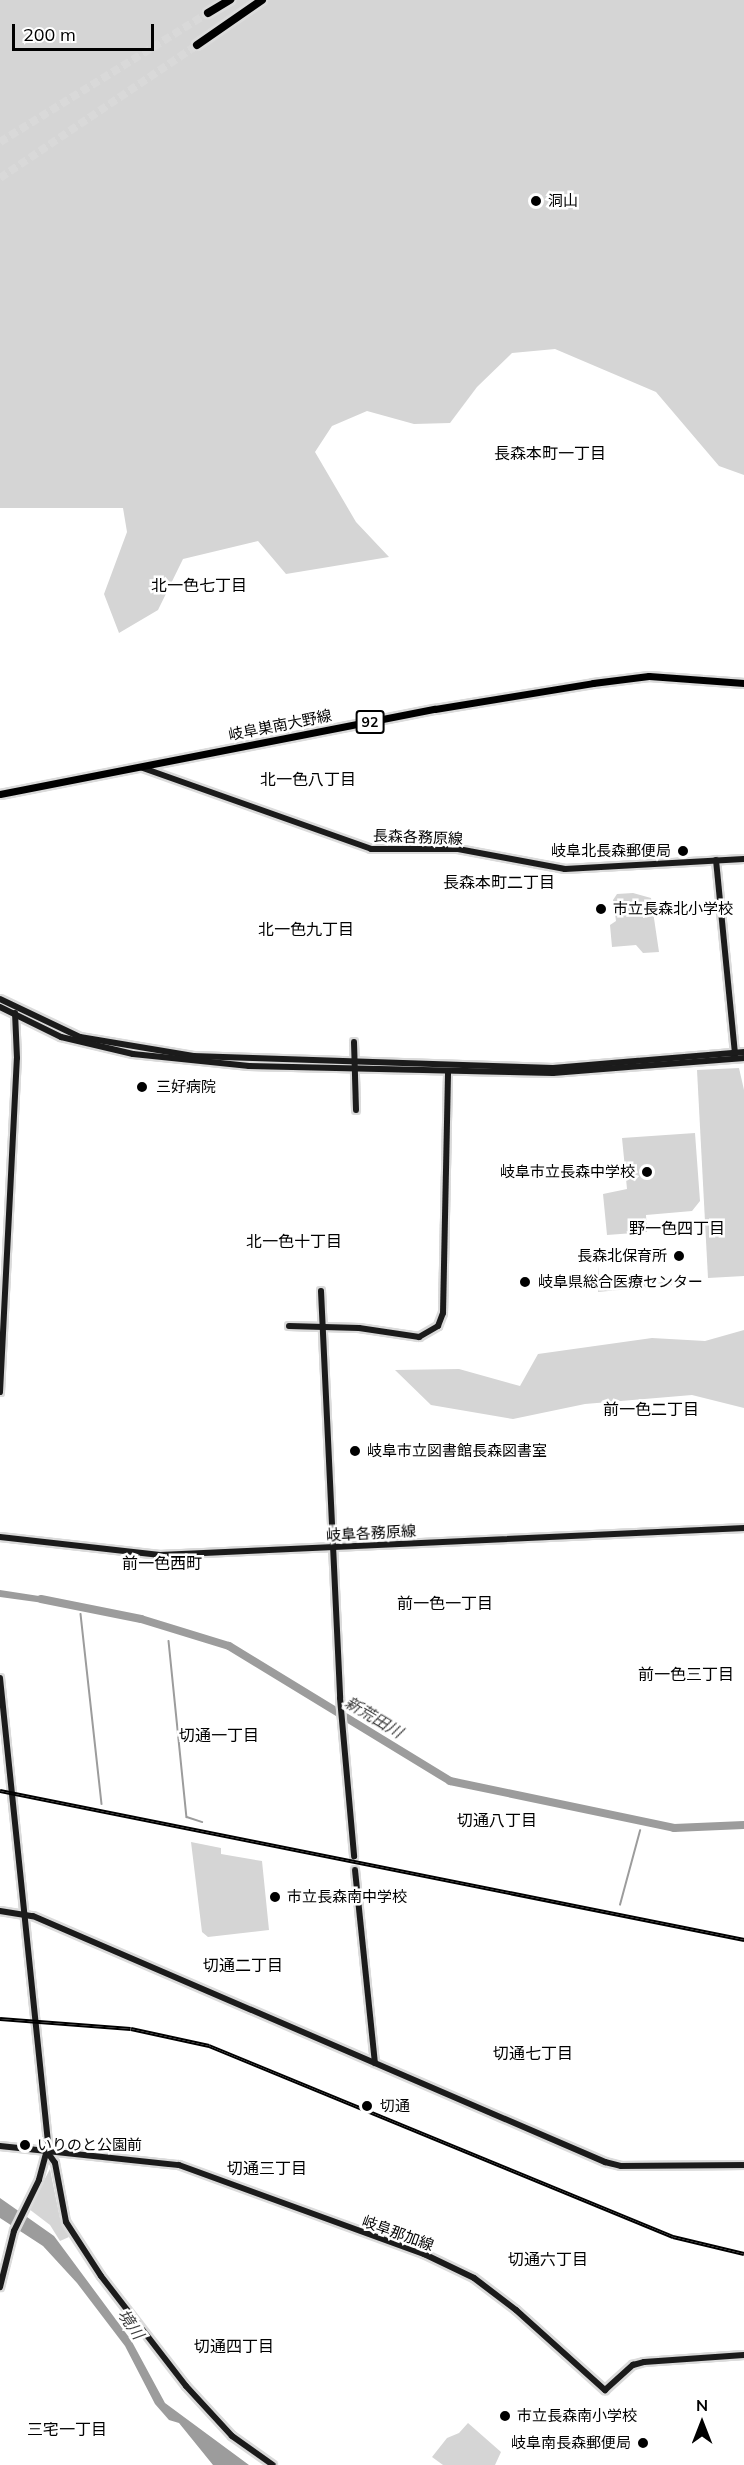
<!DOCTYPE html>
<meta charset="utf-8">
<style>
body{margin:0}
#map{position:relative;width:744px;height:2465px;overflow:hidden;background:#fff;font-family:Mulish,"Noto Sans JP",sans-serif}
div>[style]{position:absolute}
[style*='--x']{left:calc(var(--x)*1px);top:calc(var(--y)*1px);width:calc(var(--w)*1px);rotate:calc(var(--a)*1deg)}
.green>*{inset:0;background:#d5d5d5}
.water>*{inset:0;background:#9c9c9c}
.stream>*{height:1.5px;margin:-0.75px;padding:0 0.75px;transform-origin:0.75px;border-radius:0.75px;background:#9c9c9c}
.river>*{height:8px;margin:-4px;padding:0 4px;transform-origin:4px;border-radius:4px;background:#9c9c9c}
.highway-tunnel>*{height:8px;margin-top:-4px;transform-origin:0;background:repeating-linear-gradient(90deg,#d9d9d9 0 8px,transparent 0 12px)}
.roads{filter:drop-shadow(2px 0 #dbdbdb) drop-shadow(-2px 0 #dbdbdb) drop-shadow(0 2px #dbdbdb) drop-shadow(0 -2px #dbdbdb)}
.secondary>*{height:6px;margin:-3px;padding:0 3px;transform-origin:3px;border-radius:3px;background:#1b1b1b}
.primary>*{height:7px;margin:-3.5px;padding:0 3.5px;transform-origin:3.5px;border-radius:3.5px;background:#000}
.highway>*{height:8px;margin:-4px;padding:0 4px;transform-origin:4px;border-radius:4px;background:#000}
.rail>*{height:4px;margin-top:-2px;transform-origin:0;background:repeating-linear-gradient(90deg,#fff 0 4.5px,#000 0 9px);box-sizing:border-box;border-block:2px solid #000}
.dots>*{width:16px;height:16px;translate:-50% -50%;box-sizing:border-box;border:3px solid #fff;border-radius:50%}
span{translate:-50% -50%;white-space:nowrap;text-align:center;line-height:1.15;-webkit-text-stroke:5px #fff;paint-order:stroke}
.shield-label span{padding:2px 4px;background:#fff;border:2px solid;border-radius:4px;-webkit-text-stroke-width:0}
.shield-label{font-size:14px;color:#000;font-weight:700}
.poi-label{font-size:15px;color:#000}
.left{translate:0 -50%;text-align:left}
.right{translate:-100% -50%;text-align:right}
.street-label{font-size:15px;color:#000}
.neighbourhood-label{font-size:16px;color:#000}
.water-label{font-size:16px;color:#3d3d3d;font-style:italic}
.north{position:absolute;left:672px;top:2393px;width:60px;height:60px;-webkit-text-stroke:4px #fff;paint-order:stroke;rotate:0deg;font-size:16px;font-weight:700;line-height:24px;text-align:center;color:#000}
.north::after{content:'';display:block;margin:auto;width:21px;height:27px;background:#000;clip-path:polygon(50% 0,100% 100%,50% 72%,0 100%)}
.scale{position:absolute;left:12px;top:24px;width:142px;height:27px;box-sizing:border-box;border:3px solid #000;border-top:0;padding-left:8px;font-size:18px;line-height:21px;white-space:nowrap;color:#000;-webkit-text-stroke:4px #fff;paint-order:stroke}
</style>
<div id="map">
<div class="green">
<div style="clip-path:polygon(0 0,744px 0,744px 475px,719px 466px,656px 392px,555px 349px,512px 353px,477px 387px,450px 423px,414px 424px,367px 411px,332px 426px,315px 452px,356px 522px,389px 557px,286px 574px,258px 541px,183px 559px,158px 610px,119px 633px,104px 594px,127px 532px,123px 508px,0 508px)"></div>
<div style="clip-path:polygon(633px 893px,651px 898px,659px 952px,643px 953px,636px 945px,612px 947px,610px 925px,616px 921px,613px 900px,617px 894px)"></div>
<div style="clip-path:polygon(739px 1068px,744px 1090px,744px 1276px,708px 1278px,697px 1070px)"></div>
<div style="clip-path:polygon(695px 1133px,700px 1201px,692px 1211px,646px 1215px,647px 1232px,607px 1235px,603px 1194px,627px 1189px,622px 1138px)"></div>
<div style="clip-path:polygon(598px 1266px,600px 1290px,672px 1281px,672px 1285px,598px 1292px)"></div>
<div style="clip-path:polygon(744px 1330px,744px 1408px,692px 1395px,585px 1404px,513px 1419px,431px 1405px,395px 1370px,459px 1369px,520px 1386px,538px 1354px,652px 1338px,705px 1341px)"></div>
<div style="clip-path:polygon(191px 1842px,221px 1848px,221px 1854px,262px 1861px,269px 1930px,208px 1937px,202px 1932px)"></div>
<div style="clip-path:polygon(50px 2169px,60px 2218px,69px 2237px,60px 2241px,50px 2225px,29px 2209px)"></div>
<div style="clip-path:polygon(468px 2423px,501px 2452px,495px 2465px,443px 2465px,432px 2457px,447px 2438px,459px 2433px)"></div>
</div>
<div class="water">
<div style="clip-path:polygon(0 1590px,52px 1598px,51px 1604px,0 1597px)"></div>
<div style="clip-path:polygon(0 2198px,54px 2236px,131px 2340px,165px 2403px,249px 2465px,213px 2465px,179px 2423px,169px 2420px,155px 2404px,125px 2346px,77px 2283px,43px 2246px,0 2218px)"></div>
</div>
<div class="stream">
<div style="--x:81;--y:1614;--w:191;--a:83.7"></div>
<div style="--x:169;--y:1641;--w:177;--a:84.2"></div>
<div style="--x:187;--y:1817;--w:16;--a:18"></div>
<div style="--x:620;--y:1905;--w:77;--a:-74.9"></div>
</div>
<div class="river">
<div style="--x:41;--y:1599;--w:102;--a:11.3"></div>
<div style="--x:141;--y:1619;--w:92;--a:17.1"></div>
<div style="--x:229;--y:1646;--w:259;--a:31.4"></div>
<div style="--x:450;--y:1781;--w:229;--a:11.8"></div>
<div style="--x:674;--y:1828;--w:70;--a:-2.5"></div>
</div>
<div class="highway-tunnel">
<div style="--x:0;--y:142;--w:245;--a:-31.8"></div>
<div style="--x:0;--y:178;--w:238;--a:-34"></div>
</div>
<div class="roads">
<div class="secondary">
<div style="--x:140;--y:767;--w:245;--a:19.5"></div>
<div style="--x:371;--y:849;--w:87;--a:0"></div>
<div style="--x:458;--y:849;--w:109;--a:10.6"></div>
<div style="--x:565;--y:869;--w:179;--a:-3.2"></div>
<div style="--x:716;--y:860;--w:196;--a:84.4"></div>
<div style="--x:0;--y:999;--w:89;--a:25.4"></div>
<div style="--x:80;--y:1037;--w:115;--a:9.5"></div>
<div style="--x:193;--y:1056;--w:360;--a:1.9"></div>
<div style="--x:553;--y:1068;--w:192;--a:-4.8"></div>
<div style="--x:0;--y:1007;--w:68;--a:26.2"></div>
<div style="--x:61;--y:1037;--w:74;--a:13.3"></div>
<div style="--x:133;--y:1054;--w:117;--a:5.9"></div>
<div style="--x:249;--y:1066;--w:304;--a:1.3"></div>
<div style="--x:553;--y:1073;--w:192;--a:-4.5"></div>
<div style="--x:354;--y:1042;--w:68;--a:88.3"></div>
<div style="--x:321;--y:1291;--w:407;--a:87.3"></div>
<div style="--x:340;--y:1698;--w:159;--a:84.9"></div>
<div style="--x:289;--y:1326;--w:70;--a:1.6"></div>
<div style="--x:359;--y:1328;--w:61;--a:8.5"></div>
<div style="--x:419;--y:1337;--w:22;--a:-30"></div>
<div style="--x:438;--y:1326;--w:14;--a:-69"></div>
<div style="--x:443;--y:1313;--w:242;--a:-88.8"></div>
<div style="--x:0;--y:1392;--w:334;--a:-87.1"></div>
<div style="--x:17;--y:1058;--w:45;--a:-92.5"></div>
<div style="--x:0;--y:1537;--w:161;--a:6.4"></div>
<div style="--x:160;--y:1555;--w:585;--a:-2.65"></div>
<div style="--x:0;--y:1678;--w:470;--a:84.1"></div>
<div style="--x:48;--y:2146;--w:35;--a:105"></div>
<div style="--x:39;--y:2180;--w:57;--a:116.1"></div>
<div style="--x:14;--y:2231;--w:58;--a:104"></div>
<div style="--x:355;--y:1870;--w:194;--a:84.1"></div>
<div style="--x:0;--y:1911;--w:33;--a:9"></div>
<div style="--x:33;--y:1916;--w:623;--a:23.27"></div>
<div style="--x:605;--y:2162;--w:16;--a:14"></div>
<div style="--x:621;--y:2166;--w:123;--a:-0.5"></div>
<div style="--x:0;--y:2146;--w:180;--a:6.1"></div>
<div style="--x:179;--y:2165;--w:261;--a:20"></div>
<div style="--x:424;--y:2254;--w:55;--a:25.6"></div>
<div style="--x:474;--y:2278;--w:53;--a:37.3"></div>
<div style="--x:516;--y:2310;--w:120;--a:42"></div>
<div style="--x:605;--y:2390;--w:38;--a:-42"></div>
<div style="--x:633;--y:2365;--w:11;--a:-15"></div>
<div style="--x:644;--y:2362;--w:100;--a:-4"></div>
<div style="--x:48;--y:2153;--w:12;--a:55"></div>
<div style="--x:55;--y:2163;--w:60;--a:79.4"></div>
<div style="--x:66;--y:2222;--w:64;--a:57.1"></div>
<div style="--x:101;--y:2276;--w:139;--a:52.3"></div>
<div style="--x:186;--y:2386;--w:68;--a:47.4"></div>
<div style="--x:232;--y:2436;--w:50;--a:35.3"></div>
</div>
<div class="primary">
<div style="--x:0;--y:794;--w:443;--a:-11.1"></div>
<div style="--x:435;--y:709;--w:160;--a:-9.3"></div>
<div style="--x:593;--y:683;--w:56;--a:-7.1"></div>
<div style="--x:649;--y:676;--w:95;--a:4.2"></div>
</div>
<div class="highway">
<div style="--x:208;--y:13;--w:26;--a:-31"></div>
<div style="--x:197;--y:45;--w:79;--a:-34.7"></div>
</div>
</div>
<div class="rail">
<div style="--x:0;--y:1791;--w:759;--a:11.32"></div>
<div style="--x:0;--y:2019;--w:131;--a:4.4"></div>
<div style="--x:131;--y:2029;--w:80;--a:12.3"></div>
<div style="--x:209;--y:2046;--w:502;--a:22.37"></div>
<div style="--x:673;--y:2237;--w:73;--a:13.5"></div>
</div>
<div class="dots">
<div style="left:536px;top:201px;background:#000"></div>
<div style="left:683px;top:851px;background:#000"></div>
<div style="left:601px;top:909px;background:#000"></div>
<div style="left:142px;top:1087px;background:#000"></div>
<div style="left:647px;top:1172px;background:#000"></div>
<div style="left:679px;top:1256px;background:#000"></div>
<div style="left:525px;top:1282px;background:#000"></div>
<div style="left:355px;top:1451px;background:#000"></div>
<div style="left:275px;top:1897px;background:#000"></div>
<div style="left:367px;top:2106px;background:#000"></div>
<div style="left:25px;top:2145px;background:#000"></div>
<div style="left:505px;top:2416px;background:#000"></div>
<div style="left:643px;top:2443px;background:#000"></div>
</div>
<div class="shield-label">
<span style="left:370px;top:722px">92</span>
</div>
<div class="poi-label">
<span class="left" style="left:548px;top:201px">洞山</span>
<span class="right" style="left:671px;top:851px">岐阜北長森郵便局</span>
<span class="left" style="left:613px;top:909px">市立長森北小学校</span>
<span class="left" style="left:156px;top:1087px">三好病院</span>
<span class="right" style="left:635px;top:1172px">岐阜市立長森中学校</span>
<span class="right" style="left:667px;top:1256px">長森北保育所</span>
<span class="left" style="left:538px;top:1282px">岐阜県総合医療センター</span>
<span class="left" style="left:367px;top:1451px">岐阜市立図書館長森図書室</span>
<span class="left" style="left:287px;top:1897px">市立長森南中学校</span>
<span class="left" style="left:380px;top:2106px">切通</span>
<span class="left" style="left:37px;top:2145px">いりのと公園前</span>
<span class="left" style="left:517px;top:2416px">市立長森南小学校</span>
<span class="right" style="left:631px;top:2443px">岐阜南長森郵便局</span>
</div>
<div class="street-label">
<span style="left:280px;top:725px;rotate:-11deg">岐阜巣南大野線</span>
<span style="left:418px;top:837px;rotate:2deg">長森各務原線</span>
<span style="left:371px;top:1533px;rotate:-3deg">岐阜各務原線</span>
<span style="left:398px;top:2233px;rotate:20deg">岐阜那加線</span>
</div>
<div class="neighbourhood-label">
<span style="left:550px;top:453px">長森本町一丁目</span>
<span style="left:199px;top:585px">北一色七丁目</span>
<span style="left:308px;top:779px">北一色八丁目</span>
<span style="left:499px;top:882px">長森本町二丁目</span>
<span style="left:306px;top:929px">北一色九丁目</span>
<span style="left:677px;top:1228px">野一色四丁目</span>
<span style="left:294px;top:1241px">北一色十丁目</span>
<span style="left:651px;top:1409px">前一色二丁目</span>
<span style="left:162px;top:1563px">前一色西町</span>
<span style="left:445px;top:1603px">前一色一丁目</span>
<span style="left:686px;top:1674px">前一色三丁目</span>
<span style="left:219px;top:1735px">切通一丁目</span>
<span style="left:497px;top:1820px">切通八丁目</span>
<span style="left:243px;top:1965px">切通二丁目</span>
<span style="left:533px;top:2053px">切通七丁目</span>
<span style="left:267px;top:2168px">切通三丁目</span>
<span style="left:548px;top:2259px">切通六丁目</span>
<span style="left:234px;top:2346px">切通四丁目</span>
<span style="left:67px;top:2429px">三宅一丁目</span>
</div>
<div class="water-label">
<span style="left:374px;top:1717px;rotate:31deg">新荒田川</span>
<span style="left:131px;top:2324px;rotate:56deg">境川</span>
</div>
<div class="north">N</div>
<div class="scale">200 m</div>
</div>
